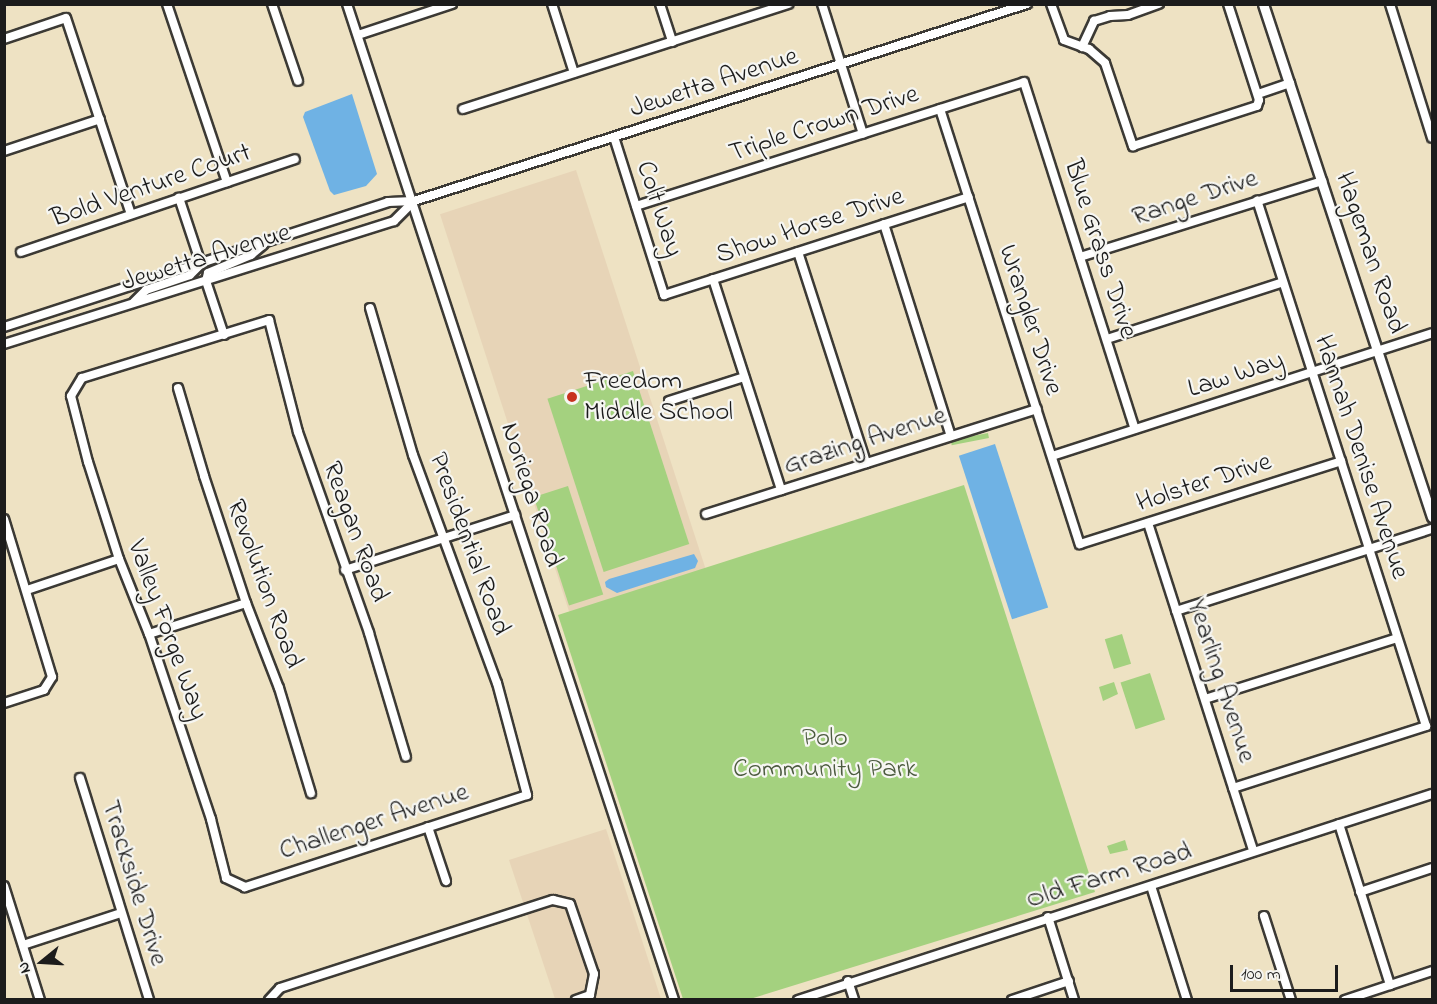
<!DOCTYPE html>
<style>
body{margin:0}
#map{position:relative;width:1437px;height:1004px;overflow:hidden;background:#eee2c3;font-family:"Indie Flower",sans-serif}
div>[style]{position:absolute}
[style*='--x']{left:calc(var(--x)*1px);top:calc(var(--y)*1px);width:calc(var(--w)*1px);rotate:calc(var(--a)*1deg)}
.built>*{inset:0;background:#e7d4b7;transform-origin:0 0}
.green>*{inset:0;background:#a4d17f;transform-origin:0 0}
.water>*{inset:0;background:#6fb2e4;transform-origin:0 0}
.roads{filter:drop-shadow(2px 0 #3c3a35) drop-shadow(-2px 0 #3c3a35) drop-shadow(0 2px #3c3a35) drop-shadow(0 -2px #3c3a35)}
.minor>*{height:8px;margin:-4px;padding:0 4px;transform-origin:4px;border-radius:4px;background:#fff}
.major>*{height:9px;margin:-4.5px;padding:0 4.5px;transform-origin:4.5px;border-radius:4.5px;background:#fff}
.dots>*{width:16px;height:16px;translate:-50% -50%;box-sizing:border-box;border:3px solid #f6f6f2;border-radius:50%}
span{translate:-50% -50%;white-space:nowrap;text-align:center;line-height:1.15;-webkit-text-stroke:4.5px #f6f6f2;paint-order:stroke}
.street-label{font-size:27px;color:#1c1c1c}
.poi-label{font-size:27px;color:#1c1c1c}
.left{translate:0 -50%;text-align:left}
.park-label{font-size:27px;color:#4c5b3f}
.frame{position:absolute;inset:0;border:6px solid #1c1c1c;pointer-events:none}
.north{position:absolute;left:12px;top:932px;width:60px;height:60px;-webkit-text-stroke:4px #f6f6f2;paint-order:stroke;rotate:252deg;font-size:16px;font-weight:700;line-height:24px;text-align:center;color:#1c1c1c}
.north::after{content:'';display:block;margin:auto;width:21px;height:27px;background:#1c1c1c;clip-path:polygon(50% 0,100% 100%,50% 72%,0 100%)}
.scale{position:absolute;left:1230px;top:965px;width:108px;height:27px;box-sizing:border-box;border:3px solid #1c1c1c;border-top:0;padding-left:8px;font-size:18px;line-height:21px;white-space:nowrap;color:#1c1c1c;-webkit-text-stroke:4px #f6f6f2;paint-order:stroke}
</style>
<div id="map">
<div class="built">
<div style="left:576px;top:170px;width:419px;height:143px;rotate:72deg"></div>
<div style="clip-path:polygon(606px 829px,661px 999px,555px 999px,509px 860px)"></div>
</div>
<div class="green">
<div style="left:633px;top:371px;width:182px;height:90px;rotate:72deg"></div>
<div style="left:988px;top:433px;width:5px;height:38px;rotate:79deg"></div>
<div style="clip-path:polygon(964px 485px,1095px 892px,750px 999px,683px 999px,558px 615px)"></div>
<div style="left:568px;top:486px;width:114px;height:36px;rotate:72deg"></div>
<div style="left:1122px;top:634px;width:31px;height:18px;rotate:73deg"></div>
<div style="left:1150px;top:673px;width:49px;height:31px;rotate:72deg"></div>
<div style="clip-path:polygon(1114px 682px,1118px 694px,1103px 701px,1099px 687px)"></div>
<div style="clip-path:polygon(1125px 840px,1128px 850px,1110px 854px,1107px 846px)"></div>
</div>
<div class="water">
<div style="clip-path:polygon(352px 94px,377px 174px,366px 186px,334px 195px,330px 191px,303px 117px,305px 112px)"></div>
<div style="left:995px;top:444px;width:172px;height:38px;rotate:72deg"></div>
<div style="clip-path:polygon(694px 554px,698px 561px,695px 568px,617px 593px,606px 587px,605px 582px,609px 579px)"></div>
</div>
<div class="roads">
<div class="minor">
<div style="--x:167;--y:4;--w:188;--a:71.4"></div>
<div style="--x:272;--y:4;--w:81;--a:71.3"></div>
<div style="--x:347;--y:4;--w:1048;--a:71.82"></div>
<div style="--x:552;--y:4;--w:72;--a:72.3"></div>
<div style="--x:660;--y:4;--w:40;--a:72"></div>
<div style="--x:822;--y:4;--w:136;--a:72.5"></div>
<div style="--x:1051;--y:4;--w:38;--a:70"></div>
<div style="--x:1064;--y:40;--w:27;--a:20"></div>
<div style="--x:1089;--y:49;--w:21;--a:41"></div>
<div style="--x:1105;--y:63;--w:88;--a:71.4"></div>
<div style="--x:1133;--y:146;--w:130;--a:-17.9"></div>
<div style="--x:1257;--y:106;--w:6;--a:-72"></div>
<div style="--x:1259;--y:100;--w:101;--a:-107.9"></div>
<div style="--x:1390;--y:4;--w:140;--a:72.6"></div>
<div style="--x:358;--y:35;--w:99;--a:-18.3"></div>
<div style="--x:4;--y:39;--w:65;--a:-18.7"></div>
<div style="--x:66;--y:18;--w:206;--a:71.7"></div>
<div style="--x:1082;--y:47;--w:29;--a:-65"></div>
<div style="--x:1094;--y:21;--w:17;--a:-17"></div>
<div style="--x:1110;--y:16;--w:18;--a:-3"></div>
<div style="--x:1128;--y:15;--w:33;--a:-20"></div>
<div style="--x:1258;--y:94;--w:34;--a:-19"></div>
<div style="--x:463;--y:109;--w:342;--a:-17.9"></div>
<div style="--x:940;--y:109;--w:457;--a:72.2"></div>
<div style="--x:1080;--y:544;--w:274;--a:-17.6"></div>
<div style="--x:614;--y:137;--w:166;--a:72.4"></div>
<div style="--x:664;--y:295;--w:320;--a:-17.8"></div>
<div style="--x:4;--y:151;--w:101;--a:-18.4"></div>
<div style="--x:636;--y:206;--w:407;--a:-17.7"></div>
<div style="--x:1024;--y:82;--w:364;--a:72.3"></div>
<div style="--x:884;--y:224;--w:222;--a:72.5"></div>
<div style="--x:21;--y:252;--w:289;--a:-18.7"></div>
<div style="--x:798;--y:252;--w:222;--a:72.1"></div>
<div style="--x:1080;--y:257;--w:254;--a:-17.4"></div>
<div style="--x:713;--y:279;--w:222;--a:72.1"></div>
<div style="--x:134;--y:302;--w:17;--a:-45"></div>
<div style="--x:146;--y:290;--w:46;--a:-18.8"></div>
<div style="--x:190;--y:275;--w:16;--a:-45"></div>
<div style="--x:201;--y:264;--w:70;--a:-108.4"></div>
<div style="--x:370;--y:308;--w:153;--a:73.7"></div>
<div style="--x:413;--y:455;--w:243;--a:69.8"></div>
<div style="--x:497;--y:683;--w:116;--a:75"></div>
<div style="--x:527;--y:795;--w:297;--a:161.9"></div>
<div style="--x:245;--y:887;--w:21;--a:-155"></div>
<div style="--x:226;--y:878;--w:61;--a:-104.3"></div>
<div style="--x:211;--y:819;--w:195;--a:-108.5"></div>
<div style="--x:149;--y:634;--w:81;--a:-111.8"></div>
<div style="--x:119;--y:559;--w:102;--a:-107.7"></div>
<div style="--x:88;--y:462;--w:68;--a:-104.4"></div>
<div style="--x:71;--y:396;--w:21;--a:-59"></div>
<div style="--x:82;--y:378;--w:196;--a:-17.2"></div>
<div style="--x:269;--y:320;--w:116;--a:75.5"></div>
<div style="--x:298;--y:432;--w:213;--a:70.5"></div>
<div style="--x:369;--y:633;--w:129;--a:73.4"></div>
<div style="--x:4;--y:327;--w:404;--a:-18"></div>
<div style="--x:388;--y:202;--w:26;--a:-2"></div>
<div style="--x:414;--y:201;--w:644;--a:-17.82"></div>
<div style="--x:224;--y:335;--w:57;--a:-108.4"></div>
<div style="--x:206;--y:281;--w:8;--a:-76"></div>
<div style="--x:208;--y:273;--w:47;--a:-22.7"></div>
<div style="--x:251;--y:255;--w:16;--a:-40"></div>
<div style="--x:1107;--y:339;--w:185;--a:-17.9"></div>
<div style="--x:4;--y:344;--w:409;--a:-17.5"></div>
<div style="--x:394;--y:221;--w:28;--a:-45"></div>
<div style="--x:178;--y:388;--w:92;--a:73.5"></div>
<div style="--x:204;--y:476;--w:134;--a:71.7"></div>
<div style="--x:246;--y:603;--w:91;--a:68.8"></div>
<div style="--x:279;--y:688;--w:110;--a:73.1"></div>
<div style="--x:669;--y:401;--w:79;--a:-17.7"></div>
<div style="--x:1052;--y:456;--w:399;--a:-17.9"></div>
<div style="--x:706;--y:514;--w:347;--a:-17.6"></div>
<div style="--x:4;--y:519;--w:165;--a:73.1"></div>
<div style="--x:52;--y:677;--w:15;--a:122"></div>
<div style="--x:44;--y:690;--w:42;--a:162"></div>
<div style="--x:1148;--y:523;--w:344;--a:72.2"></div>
<div style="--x:345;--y:570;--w:179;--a:-17.9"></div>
<div style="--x:27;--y:590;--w:97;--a:-18.6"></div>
<div style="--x:1176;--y:611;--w:269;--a:-17.8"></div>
<div style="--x:149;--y:634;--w:102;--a:-17.7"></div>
<div style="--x:1205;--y:699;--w:201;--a:-17.6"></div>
<div style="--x:80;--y:778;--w:232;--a:72.7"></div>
<div style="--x:1233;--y:788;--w:203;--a:-17.8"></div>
<div style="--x:1426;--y:726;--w:552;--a:-107.81"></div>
<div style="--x:1339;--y:824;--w:169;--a:72.4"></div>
<div style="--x:428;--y:827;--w:57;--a:71.6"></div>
<div style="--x:4;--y:886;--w:120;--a:72.5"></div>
<div style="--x:1151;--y:886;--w:120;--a:72.5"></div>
<div style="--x:1360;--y:892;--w:76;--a:-18.4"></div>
<div style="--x:1264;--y:916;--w:88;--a:72.2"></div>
<div style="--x:1048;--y:917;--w:87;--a:72.6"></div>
<div style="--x:23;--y:945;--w:103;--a:-18.1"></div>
<div style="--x:848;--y:981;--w:20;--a:72"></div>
<div style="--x:269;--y:1000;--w:16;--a:-47"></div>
<div style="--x:280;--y:988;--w:287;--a:-17.9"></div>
<div style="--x:553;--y:900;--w:17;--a:13"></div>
<div style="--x:570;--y:904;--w:74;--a:71.1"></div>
<div style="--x:594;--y:974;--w:21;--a:101"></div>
<div style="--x:590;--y:995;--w:15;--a:160"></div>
<div style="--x:798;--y:1000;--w:667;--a:-18"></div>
<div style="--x:1012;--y:1000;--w:60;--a:-18.4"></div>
<div style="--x:1345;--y:1000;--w:92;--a:-18.4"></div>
</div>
<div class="major">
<div style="--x:1263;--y:4;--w:540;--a:71.77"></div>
</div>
</div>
<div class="dots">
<div style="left:572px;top:397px;background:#c8321e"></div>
</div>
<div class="street-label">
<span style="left:714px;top:83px;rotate:-18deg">Jewetta Avenue</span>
<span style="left:824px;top:124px;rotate:-18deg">Triple Crown Drive</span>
<span style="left:151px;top:186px;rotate:-19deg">Bold Venture Court</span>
<span style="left:1195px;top:198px;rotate:-18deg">Range Drive</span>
<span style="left:659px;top:209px;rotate:72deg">Colt Way</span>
<span style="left:810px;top:226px;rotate:-18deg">Show Horse Drive</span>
<span style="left:1100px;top:249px;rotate:72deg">Blue Grass Drive</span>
<span style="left:1370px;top:253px;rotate:71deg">Hageman Road</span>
<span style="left:206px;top:258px;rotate:-17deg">Jewetta Avenue</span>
<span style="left:1030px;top:320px;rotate:72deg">Wrangler Drive</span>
<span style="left:1236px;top:375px;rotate:-18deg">Law Way</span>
<span style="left:865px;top:441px;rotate:-18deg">Grazing Avenue</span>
<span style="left:1361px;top:457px;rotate:72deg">Hannah Denise Avenue</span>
<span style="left:1204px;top:483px;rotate:-18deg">Holster Drive</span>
<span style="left:531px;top:495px;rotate:72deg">Noriega Road</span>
<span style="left:355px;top:532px;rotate:70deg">Reagan Road</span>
<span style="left:469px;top:544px;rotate:70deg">Presidential Road</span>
<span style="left:264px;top:584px;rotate:70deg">Revolution Road</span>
<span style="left:167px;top:630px;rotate:70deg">Valley Forge Way</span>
<span style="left:1221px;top:681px;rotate:72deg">Yearling Avenue</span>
<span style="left:374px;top:822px;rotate:-18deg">Challenger Avenue</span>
<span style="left:1109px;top:876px;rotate:-17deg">Old Farm Road</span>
<span style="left:134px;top:883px;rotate:73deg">Trackside Drive</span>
</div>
<div class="poi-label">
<span class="left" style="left:584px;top:397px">Freedom<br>Middle School</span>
</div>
<div class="park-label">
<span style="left:825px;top:754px">Polo<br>Community Park</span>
</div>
<div class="frame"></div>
<div class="north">N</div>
<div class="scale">100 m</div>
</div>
